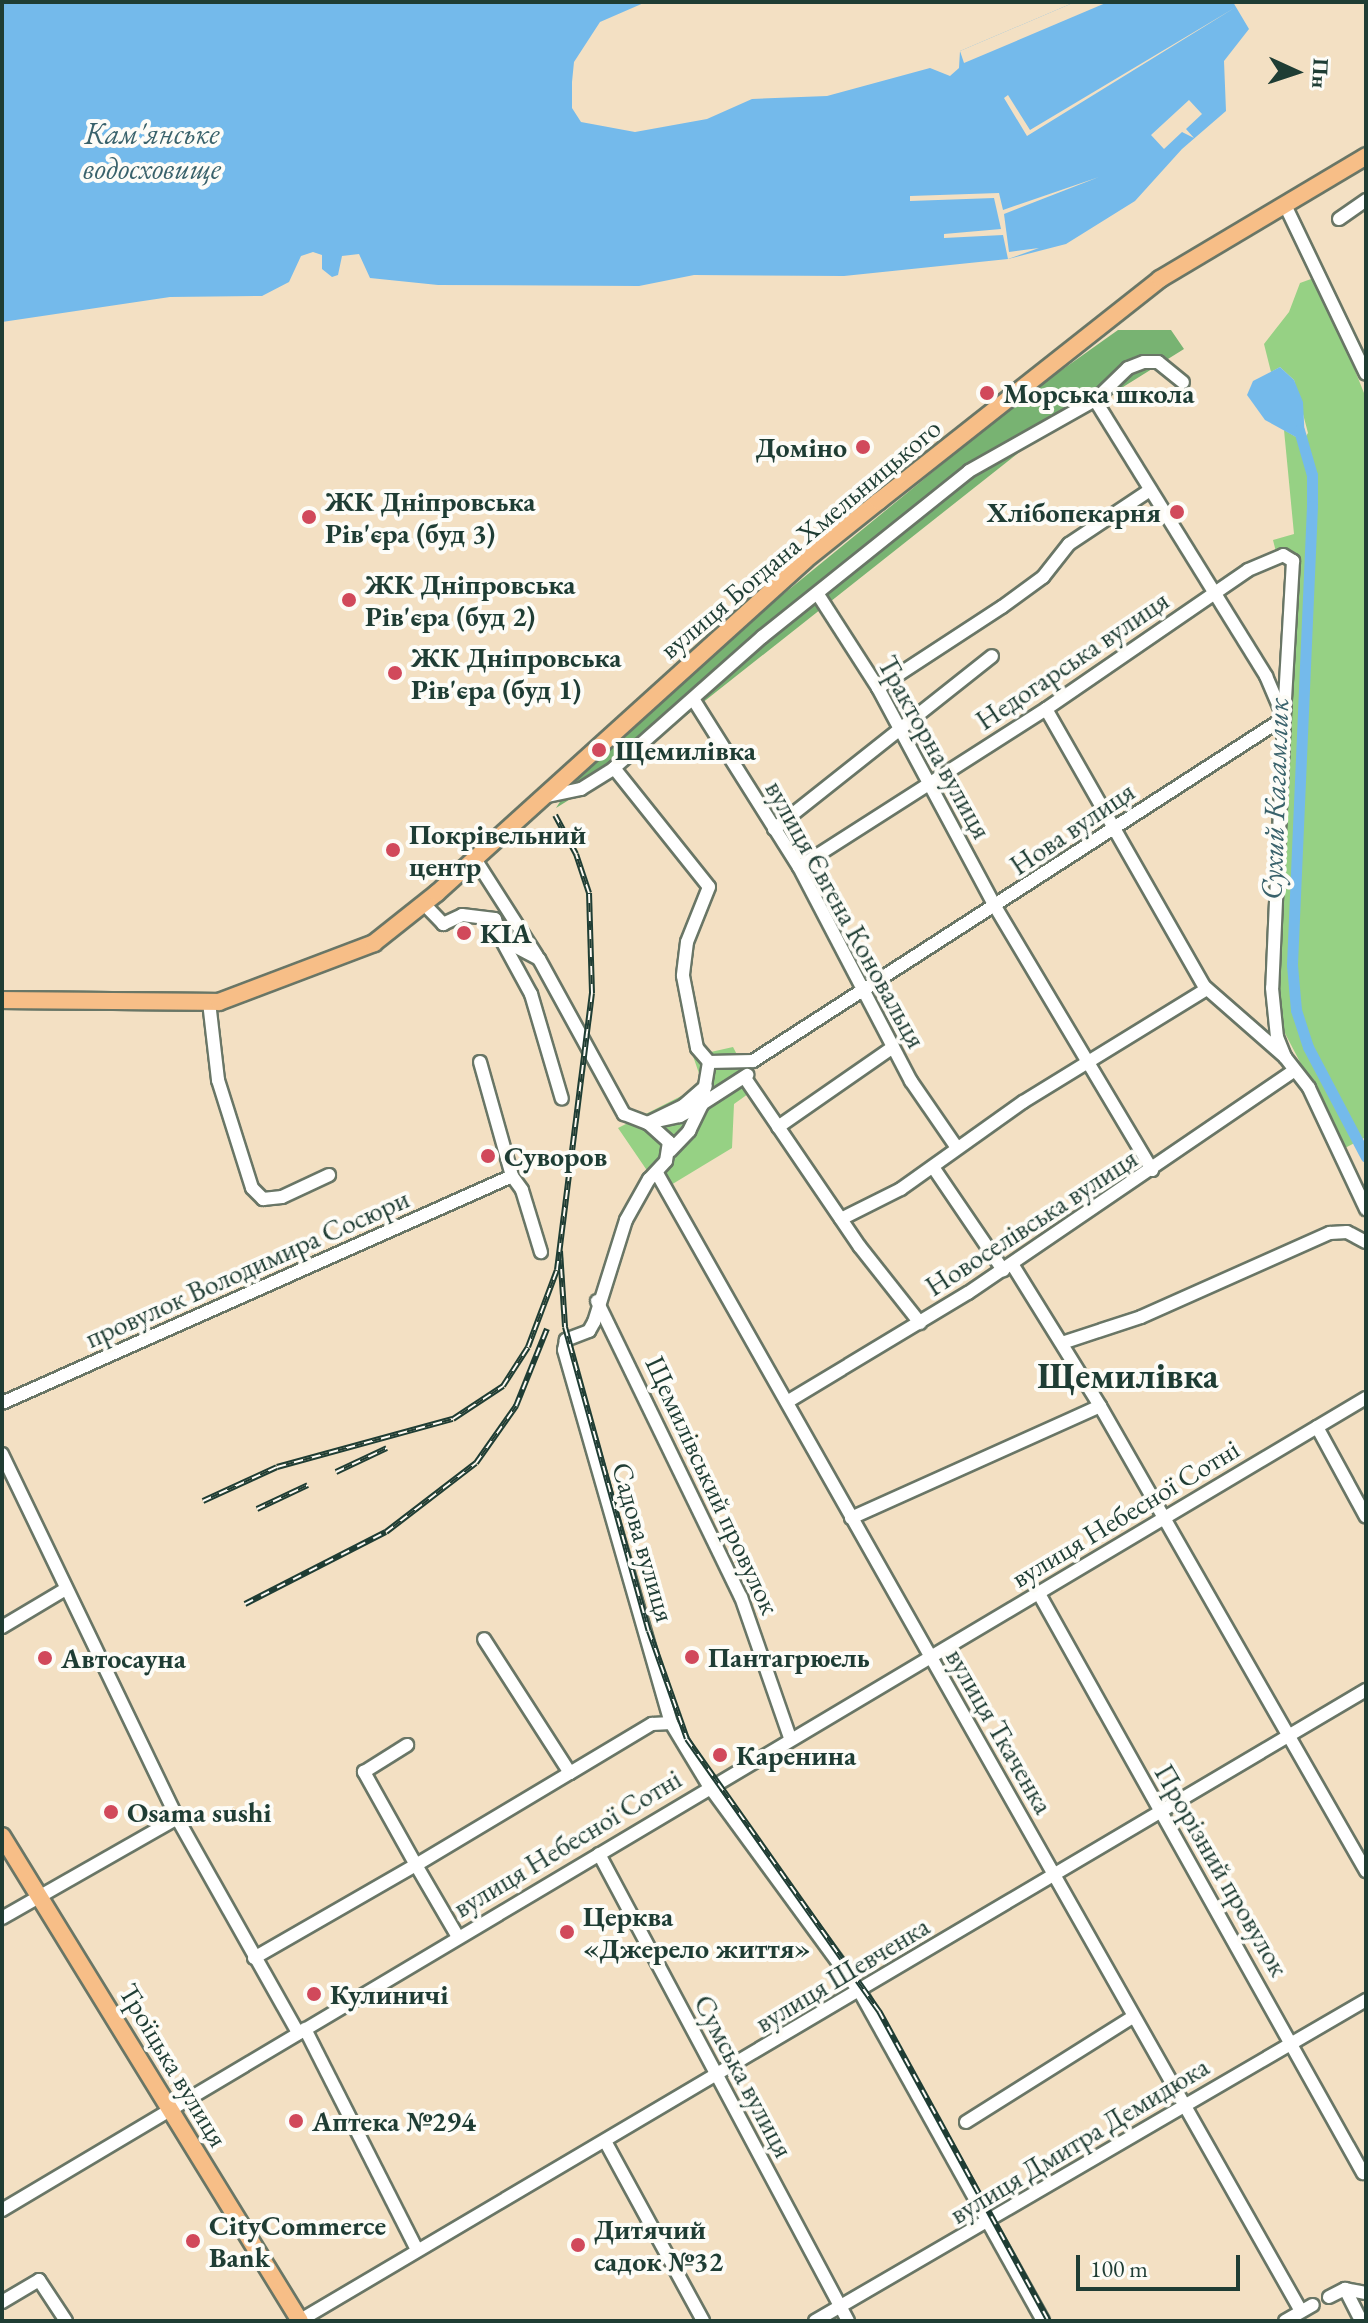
<!DOCTYPE html>
<meta charset="utf-8">
<style>
body{margin:0}
#map{position:relative;width:1368px;height:2323px;overflow:hidden;background:#f3e0c3;font-family:"EB Garamond",serif}
div>[style]{position:absolute}
[style*='--x']{left:calc(var(--x)*1px);top:calc(var(--y)*1px);width:calc(var(--w)*1px);rotate:calc(var(--a)*1deg)}
.green>*{inset:0;background:#96d184}
.forest>*{inset:0;background:#78b372}
.water>*{inset:0;background:#74baeb}
.pier>*{inset:0;background:#f3e0c3}
.canal>*{height:11px;margin:-5.5px;padding:0 5.5px;transform-origin:5.5px;border-radius:5.5px;background:#74baeb}
.roads{filter:drop-shadow(2px 0 #697666) drop-shadow(-2px 0 #697666) drop-shadow(0 2px #697666) drop-shadow(0 -2px #697666)}
.minor>*{height:12px;margin:-6px;padding:0 6px;transform-origin:6px;border-radius:6px;background:#fff}
.major>*{height:16px;margin:-8px;padding:0 8px;transform-origin:8px;border-radius:8px;background:#f7be87}
.rail>*{height:6px;margin-top:-3px;transform-origin:0;background:repeating-linear-gradient(90deg,#fdfcf7 0 9px,#1f3d34 0 18px);box-sizing:border-box;border-block:2px solid #1f3d34}
.dots>*{width:22px;height:22px;translate:-50% -50%;box-sizing:border-box;border:4px solid #fdfcf7;border-radius:50%}
span{translate:-50% -50%;white-space:nowrap;text-align:center;line-height:1.15;-webkit-text-stroke:8px #fdfcf7;paint-order:stroke}
.poi-label{font-size:28px;color:#1f3d34;font-weight:700}
.left{translate:0 -50%;text-align:left}
.right{translate:-100% -50%;text-align:right}
.street-label{font-size:28px;color:#1f3d34}
.water-label{font-size:30px;color:#39626b;font-style:italic}
.district-label{font-size:36px;color:#1f3d34;font-weight:700}
.frame{position:absolute;inset:0;border:4px solid #1f3d34;pointer-events:none}
.north{position:absolute;left:1256px;top:32px;width:80px;height:80px;-webkit-text-stroke:6px #fdfcf7;paint-order:stroke;rotate:93deg;font-size:22px;font-weight:700;line-height:32px;text-align:center;color:#1f3d34}
.north::after{content:'';display:block;margin:auto;width:28px;height:36px;background:#1f3d34;clip-path:polygon(50% 0,100% 100%,50% 72%,0 100%)}
.scale{position:absolute;left:1076px;top:2255px;width:164px;height:36px;box-sizing:border-box;border:4px solid #1f3d34;border-top:0;padding-left:10px;font-size:24px;line-height:28px;white-space:nowrap;color:#1f3d34;-webkit-text-stroke:6px #fdfcf7;paint-order:stroke}
</style>
<div id="map">
<div class="green">
<div style="clip-path:polygon(1311px 279px,1320px 283px,1366px 398px,1366px 1137px,1345px 1148px,1278px 1020px,1298px 558px,1276px 552px,1273px 540px,1294px 534px,1284px 430px,1303px 441px,1308px 433px,1294px 380px,1280px 367px,1271px 372px,1264px 344px,1289px 312px,1300px 283px)"></div>
<div style="clip-path:polygon(733px 1047px,755px 1089px,734px 1104px,732px 1148px,661px 1191px,618px 1128px,703px 1085px,693px 1056px)"></div>
</div>
<div class="forest">
<div style="clip-path:polygon(1118px 330px,1171px 330px,1184px 349px,1022px 450px,620px 768px,556px 808px,575px 778px,775px 601px,1028px 394px)"></div>
</div>
<div class="water">
<div style="clip-path:polygon(2px 2px,646px 2px,600px 22px,574px 62px,572px 82px,572px 108px,581px 122px,635px 132px,707px 119px,752px 99px,827px 96px,930px 68px,950px 76px,959px 68px,960px 51px,1075px 2px,1233px 2px,1249px 29px,1224px 61px,1226px 111px,1182px 149px,1135px 201px,1066px 244px,1008px 259px,844px 276px,694px 275px,639px 286px,438px 285px,370px 278px,359px 254px,342px 256px,338px 275px,332px 277px,322px 269px,322px 255px,313px 252px,301px 256px,289px 282px,262px 296px,170px 297px,2px 322px)"></div>
<div style="clip-path:polygon(1280px 367px,1294px 380px,1303px 402px,1305px 442px,1265px 420px,1247px 395px,1253px 381px)"></div>
</div>
<div class="pier">
<div style="clip-path:polygon(1075px 2px,1108px 2px,964px 63px,960px 51px)"></div>
<div style="clip-path:polygon(1236px 7px,1027px 136px,1004px 98px,1008px 95px,1030px 130px)"></div>
<div style="clip-path:polygon(1189px 100px,1202px 114px,1186px 129px,1194px 138px,1182px 132px,1164px 149px,1151px 135px)"></div>
<div style="clip-path:polygon(1099px 177px,1004px 214px,1009px 252px,1039px 248px,1008px 259px,1003px 235px,944px 238px,944px 234px,1001px 229px,994px 198px,910px 201px,910px 196px,999px 193px,1003px 210px)"></div>
</div>
<div class="canal">
<div style="--x:1299;--y:430;--w:47;--a:73.9"></div>
<div style="--x:1312;--y:475;--w:31;--a:90"></div>
<div style="--x:1312;--y:506;--w:459;--a:92.5"></div>
<div style="--x:1292;--y:965;--w:45;--a:84.9"></div>
<div style="--x:1296;--y:1010;--w:39;--a:72"></div>
<div style="--x:1308;--y:1047;--w:124;--a:62.2"></div>
</div>
<div class="roads">
<div class="minor">
<div style="--x:1285;--y:205;--w:187;--a:64.4"></div>
<div style="--x:1339;--y:219;--w:33;--a:-35"></div>
<div style="--x:1095;--y:400;--w:325;--a:58.2"></div>
<div style="--x:1266;--y:676;--w:46;--a:66.8"></div>
<div style="--x:1284;--y:718;--w:270;--a:92.5"></div>
<div style="--x:1272;--y:988;--w:49;--a:84.2"></div>
<div style="--x:1277;--y:1037;--w:22;--a:68"></div>
<div style="--x:819;--y:596;--w:109;--a:57.3"></div>
<div style="--x:878;--y:688;--w:250;--a:61.8"></div>
<div style="--x:996;--y:908;--w:305;--a:59.2"></div>
<div style="--x:878;--y:688;--w:148;--a:-33.2"></div>
<div style="--x:1002;--y:607;--w:51;--a:-36.2"></div>
<div style="--x:1043;--y:577;--w:42;--a:-51.8"></div>
<div style="--x:1069;--y:544;--w:97;--a:-33.7"></div>
<div style="--x:695;--y:702;--w:195;--a:57.8"></div>
<div style="--x:799;--y:867;--w:242;--a:62.4"></div>
<div style="--x:911;--y:1081;--w:81;--a:55.5"></div>
<div style="--x:1046;--y:709;--w:319;--a:60.3"></div>
<div style="--x:1204;--y:986;--w:108;--a:41.2"></div>
<div style="--x:1285;--y:1057;--w:39;--a:52"></div>
<div style="--x:1309;--y:1088;--w:134;--a:64.8"></div>
<div style="--x:614;--y:768;--w:152;--a:51.4"></div>
<div style="--x:709;--y:887;--w:59;--a:111.8"></div>
<div style="--x:687;--y:942;--w:34;--a:97"></div>
<div style="--x:683;--y:976;--w:73;--a:79"></div>
<div style="--x:697;--y:1048;--w:18;--a:49"></div>
<div style="--x:543;--y:797;--w:39;--a:-12"></div>
<div style="--x:581;--y:789;--w:39;--a:-32"></div>
<div style="--x:614;--y:768;--w:198;--a:-41.5"></div>
<div style="--x:762;--y:637;--w:265;--a:-38.7"></div>
<div style="--x:969;--y:471;--w:145;--a:-29.4"></div>
<div style="--x:1095;--y:400;--w:46;--a:-44.1"></div>
<div style="--x:1128;--y:368;--w:17;--a:-21"></div>
<div style="--x:1144;--y:362;--w:14;--a:0"></div>
<div style="--x:1158;--y:362;--w:32;--a:39"></div>
<div style="--x:774;--y:829;--w:278;--a:-38.4"></div>
<div style="--x:475;--y:859;--w:115;--a:57.4"></div>
<div style="--x:799;--y:867;--w:293;--a:-32.6"></div>
<div style="--x:1046;--y:709;--w:245;--a:-34.5"></div>
<div style="--x:1248;--y:570;--w:38;--a:-23"></div>
<div style="--x:1283;--y:555;--w:12;--a:31"></div>
<div style="--x:1293;--y:561;--w:157;--a:93.3"></div>
<div style="--x:1284;--y:718;--w:632;--a:147.14"></div>
<div style="--x:753;--y:1061;--w:44;--a:178.7"></div>
<div style="--x:709;--y:1062;--w:43;--a:99.5"></div>
<div style="--x:702;--y:1104;--w:25;--a:151"></div>
<div style="--x:680;--y:1116;--w:33;--a:168"></div>
<div style="--x:648;--y:1123;--w:28;--a:42"></div>
<div style="--x:669;--y:1142;--w:19;--a:99"></div>
<div style="--x:666;--y:1161;--w:25;--a:133"></div>
<div style="--x:649;--y:1179;--w:47;--a:119.3"></div>
<div style="--x:626;--y:1220;--w:107;--a:107.4"></div>
<div style="--x:594;--y:1322;--w:10;--a:119"></div>
<div style="--x:589;--y:1331;--w:25;--a:159"></div>
<div style="--x:566;--y:1340;--w:10;--a:101"></div>
<div style="--x:564;--y:1350;--w:388;--a:74"></div>
<div style="--x:671;--y:1723;--w:74;--a:58.9"></div>
<div style="--x:709;--y:1786;--w:255;--a:53.8"></div>
<div style="--x:860;--y:1992;--w:376;--a:60.9"></div>
<div style="--x:424;--y:904;--w:28;--a:46"></div>
<div style="--x:443;--y:924;--w:21;--a:-25"></div>
<div style="--x:462;--y:915;--w:33;--a:7"></div>
<div style="--x:495;--y:919;--w:21;--a:73"></div>
<div style="--x:501;--y:939;--w:43;--a:27.8"></div>
<div style="--x:539;--y:959;--w:177;--a:61.3"></div>
<div style="--x:624;--y:1114;--w:26;--a:21"></div>
<div style="--x:648;--y:1123;--w:39;--a:-26"></div>
<div style="--x:683;--y:1106;--w:30;--a:-41"></div>
<div style="--x:501;--y:939;--w:63;--a:61.4"></div>
<div style="--x:531;--y:994;--w:109;--a:73.6"></div>
<div style="--x:209;--y:1002;--w:79;--a:83.4"></div>
<div style="--x:218;--y:1080;--w:113;--a:72.5"></div>
<div style="--x:252;--y:1188;--w:16;--a:45"></div>
<div style="--x:263;--y:1199;--w:19;--a:-6"></div>
<div style="--x:282;--y:1197;--w:52;--a:-25.1"></div>
<div style="--x:480;--y:1062;--w:118;--a:74.3"></div>
<div style="--x:512;--y:1176;--w:17;--a:54"></div>
<div style="--x:522;--y:1190;--w:65;--a:73"></div>
<div style="--x:745;--y:1078;--w:204;--a:55.8"></div>
<div style="--x:860;--y:1247;--w:97;--a:51.7"></div>
<div style="--x:778;--y:1127;--w:140;--a:-34.8"></div>
<div style="--x:670;--y:1151;--w:28;--a:-46"></div>
<div style="--x:689;--y:1131;--w:30;--a:-64"></div>
<div style="--x:702;--y:1104;--w:54;--a:-32.8"></div>
<div style="--x:933;--y:1167;--w:125;--a:55.8"></div>
<div style="--x:658;--y:1175;--w:1305;--a:60.49"></div>
<div style="--x:841;--y:1219;--w:67;--a:-26.6"></div>
<div style="--x:901;--y:1189;--w:150;--a:-35.5"></div>
<div style="--x:1023;--y:1102;--w:216;--a:-31.6"></div>
<div style="--x:1012;--y:1264;--w:167;--a:58.2"></div>
<div style="--x:1100;--y:1406;--w:536;--a:60.23"></div>
<div style="--x:597;--y:1301;--w:329;--a:64.1"></div>
<div style="--x:741;--y:1597;--w:149;--a:70.8"></div>
<div style="--x:1062;--y:1343;--w:83;--a:-18.2"></div>
<div style="--x:1141;--y:1317;--w:207;--a:-24"></div>
<div style="--x:1330;--y:1233;--w:17;--a:-3"></div>
<div style="--x:1347;--y:1232;--w:21;--a:28"></div>
<div style="--x:787;--y:1402;--w:211;--a:-31.1"></div>
<div style="--x:968;--y:1293;--w:394;--a:-34.3"></div>
<div style="--x:2;--y:1403;--w:558;--a:-23.99"></div>
<div style="--x:1317;--y:1427;--w:102;--a:61.4"></div>
<div style="--x:2;--y:1454;--w:404;--a:64.3"></div>
<div style="--x:177;--y:1818;--w:247;--a:60.6"></div>
<div style="--x:851;--y:1518;--w:273;--a:-24.2"></div>
<div style="--x:1038;--y:1592;--w:666;--a:60.78"></div>
<div style="--x:2;--y:1627;--w:72;--a:-30.8"></div>
<div style="--x:570;--y:1773;--w:96;--a:-30.9"></div>
<div style="--x:652;--y:1724;--w:19;--a:-3"></div>
<div style="--x:599;--y:1854;--w:529;--a:61.93"></div>
<div style="--x:2;--y:1918;--w:202;--a:-29.7"></div>
<div style="--x:458;--y:1937;--w:83;--a:-120.3"></div>
<div style="--x:416;--y:1865;--w:179;--a:-30.9"></div>
<div style="--x:570;--y:1773;--w:159;--a:-122.7"></div>
<div style="--x:254;--y:1958;--w:187;--a:-29.9"></div>
<div style="--x:416;--y:1865;--w:107;--a:-119.2"></div>
<div style="--x:364;--y:1772;--w:51;--a:-32.1"></div>
<div style="--x:305;--y:2029;--w:246;--a:63.1"></div>
<div style="--x:966;--y:2122;--w:197;--a:-32.2"></div>
<div style="--x:605;--y:2141;--w:205;--a:61.4"></div>
<div style="--x:2;--y:2210;--w:1587;--a:-30.77"></div>
<div style="--x:1345;--y:2289;--w:36;--a:63"></div>
<div style="--x:1329;--y:2297;--w:18;--a:-27"></div>
<div style="--x:1345;--y:2289;--w:21;--a:11"></div>
<div style="--x:2;--y:2302;--w:43;--a:-30.7"></div>
<div style="--x:39;--y:2280;--w:49;--a:56.6"></div>
<div style="--x:299;--y:2321;--w:1240;--a:-30.6"></div>
<div style="--x:815;--y:2321;--w:638;--a:-30.22"></div>
<div style="--x:1285;--y:2321;--w:32;--a:-30"></div>
</div>
<div class="major">
<div style="--x:2;--y:1000;--w:217;--a:0.5"></div>
<div style="--x:219;--y:1002;--w:166;--a:-20.8"></div>
<div style="--x:374;--y:943;--w:80;--a:-38.4"></div>
<div style="--x:437;--y:893;--w:495;--a:-42.1"></div>
<div style="--x:804;--y:561;--w:96;--a:-38.7"></div>
<div style="--x:879;--y:501;--w:358;--a:-38.3"></div>
<div style="--x:1160;--y:279;--w:240;--a:-30.8"></div>
<div style="--x:2;--y:1836;--w:569;--a:58.43"></div>
</div>
</div>
<div class="rail">
<div style="--x:560;--y:1251;--w:76;--a:86.2"></div>
<div style="--x:565;--y:1327;--w:315;--a:74.6"></div>
<div style="--x:649;--y:1631;--w:114;--a:70.6"></div>
<div style="--x:687;--y:1739;--w:333;--a:54.8"></div>
<div style="--x:879;--y:2011;--w:354;--a:61.3"></div>
<div style="--x:336;--y:1472;--w:56;--a:-25.2"></div>
<div style="--x:203;--y:1501;--w:81;--a:-24.7"></div>
<div style="--x:277;--y:1467;--w:182;--a:-15.3"></div>
<div style="--x:453;--y:1419;--w:60;--a:-33.4"></div>
<div style="--x:503;--y:1386;--w:46;--a:-57.3"></div>
<div style="--x:528;--y:1347;--w:82;--a:-69.4"></div>
<div style="--x:557;--y:1270;--w:279;--a:-82.8"></div>
<div style="--x:592;--y:993;--w:100;--a:-91.7"></div>
<div style="--x:589;--y:893;--w:41;--a:-108.4"></div>
<div style="--x:576;--y:854;--w:44;--a:-118.3"></div>
<div style="--x:257;--y:1509;--w:56;--a:-25.2"></div>
<div style="--x:245;--y:1604;--w:158;--a:-27.1"></div>
<div style="--x:386;--y:1532;--w:113;--a:-37.5"></div>
<div style="--x:476;--y:1463;--w:70;--a:-54.9"></div>
<div style="--x:516;--y:1406;--w:83;--a:-68.1"></div>
</div>
<div class="dots">
<div style="left:987px;top:393px;background:#d1495b"></div>
<div style="left:863px;top:447px;background:#d1495b"></div>
<div style="left:1177px;top:512px;background:#d1495b"></div>
<div style="left:309px;top:517px;background:#d1495b"></div>
<div style="left:349px;top:600px;background:#d1495b"></div>
<div style="left:395px;top:673px;background:#d1495b"></div>
<div style="left:599px;top:750px;background:#d1495b"></div>
<div style="left:393px;top:850px;background:#d1495b"></div>
<div style="left:464px;top:933px;background:#d1495b"></div>
<div style="left:488px;top:1156px;background:#d1495b"></div>
<div style="left:692px;top:1657px;background:#d1495b"></div>
<div style="left:45px;top:1658px;background:#d1495b"></div>
<div style="left:720px;top:1755px;background:#d1495b"></div>
<div style="left:111px;top:1812px;background:#d1495b"></div>
<div style="left:567px;top:1932px;background:#d1495b"></div>
<div style="left:314px;top:1994px;background:#d1495b"></div>
<div style="left:296px;top:2121px;background:#d1495b"></div>
<div style="left:193px;top:2241px;background:#d1495b"></div>
<div style="left:578px;top:2245px;background:#d1495b"></div>
</div>
<div class="poi-label">
<span class="left" style="left:1003px;top:393px">Морська школа</span>
<span class="right" style="left:847px;top:447px">Доміно</span>
<span class="left" style="left:325px;top:517px">ЖК Дніпровська<br>Рів'єра (буд 3)</span>
<span class="right" style="left:1161px;top:512px">Хлібопекарня</span>
<span class="left" style="left:365px;top:600px">ЖК Дніпровська<br>Рів'єра (буд 2)</span>
<span class="left" style="left:411px;top:673px">ЖК Дніпровська<br>Рів'єра (буд 1)</span>
<span class="left" style="left:615px;top:750px">Щемилівка</span>
<span class="left" style="left:409px;top:850px">Покрівельний<br>центр</span>
<span class="left" style="left:480px;top:933px">KIA</span>
<span class="left" style="left:504px;top:1156px">Суворов</span>
<span class="left" style="left:708px;top:1657px">Пантагрюель</span>
<span class="left" style="left:61px;top:1658px">Автосауна</span>
<span class="left" style="left:736px;top:1755px">Каренина</span>
<span class="left" style="left:127px;top:1812px">Osama sushi</span>
<span class="left" style="left:583px;top:1932px">Церква<br>«Джерело життя»</span>
<span class="left" style="left:330px;top:1994px">Кулиничі</span>
<span class="left" style="left:312px;top:2121px">Аптека №294</span>
<span class="left" style="left:209px;top:2241px">CityCommerce<br>Bank</span>
<span class="left" style="left:594px;top:2245px">Дитячий<br>садок №32</span>
</div>
<div class="street-label">
<span style="left:800px;top:538px;rotate:-40deg">вулиця Богдана Хмельницького</span>
<span style="left:1072px;top:660px;rotate:-34deg">Недогарська вулиця</span>
<span style="left:935px;top:747px;rotate:61deg">Тракторна вулиця</span>
<span style="left:1072px;top:828px;rotate:-34deg">Нова вулиця</span>
<span style="left:846px;top:914px;rotate:61deg">вулиця Євгена Коновальця</span>
<span style="left:1031px;top:1222px;rotate:-33deg">Новоселівська вулиця</span>
<span style="left:247px;top:1268px;rotate:-24deg">провулок Володимира Сосюри</span>
<span style="left:713px;top:1485px;rotate:65deg">Щемилівський провулок</span>
<span style="left:1125px;top:1513px;rotate:-31deg">вулиця Небесної Сотні</span>
<span style="left:644px;top:1542px;rotate:74deg">Садова вулиця</span>
<span style="left:1000px;top:1731px;rotate:60deg">вулиця Ткаченка</span>
<span style="left:567px;top:1843px;rotate:-31deg">вулиця Небесної Сотні</span>
<span style="left:1222px;top:1870px;rotate:60deg">Прорізний провулок</span>
<span style="left:842px;top:1974px;rotate:-31deg">вулиця Шевченка</span>
<span style="left:174px;top:2065px;rotate:59deg">Троїцька вулиця</span>
<span style="left:744px;top:2076px;rotate:62deg">Сумська вулиця</span>
<span style="left:1079px;top:2140px;rotate:-31deg">вулиця Дмитра Демидюка</span>
</div>
<div class="water-label">
<span style="left:152px;top:151px">Кам'янське<br>водосховище</span>
<span style="left:1275px;top:799px;rotate:-88deg">Сухий Кагамлик</span>
</div>
<div class="district-label">
<span style="left:1128px;top:1376px">Щемилівка</span>
</div>
<div class="frame"></div>
<div class="north">Пн</div>
<div class="scale">100 m</div>
</div>
